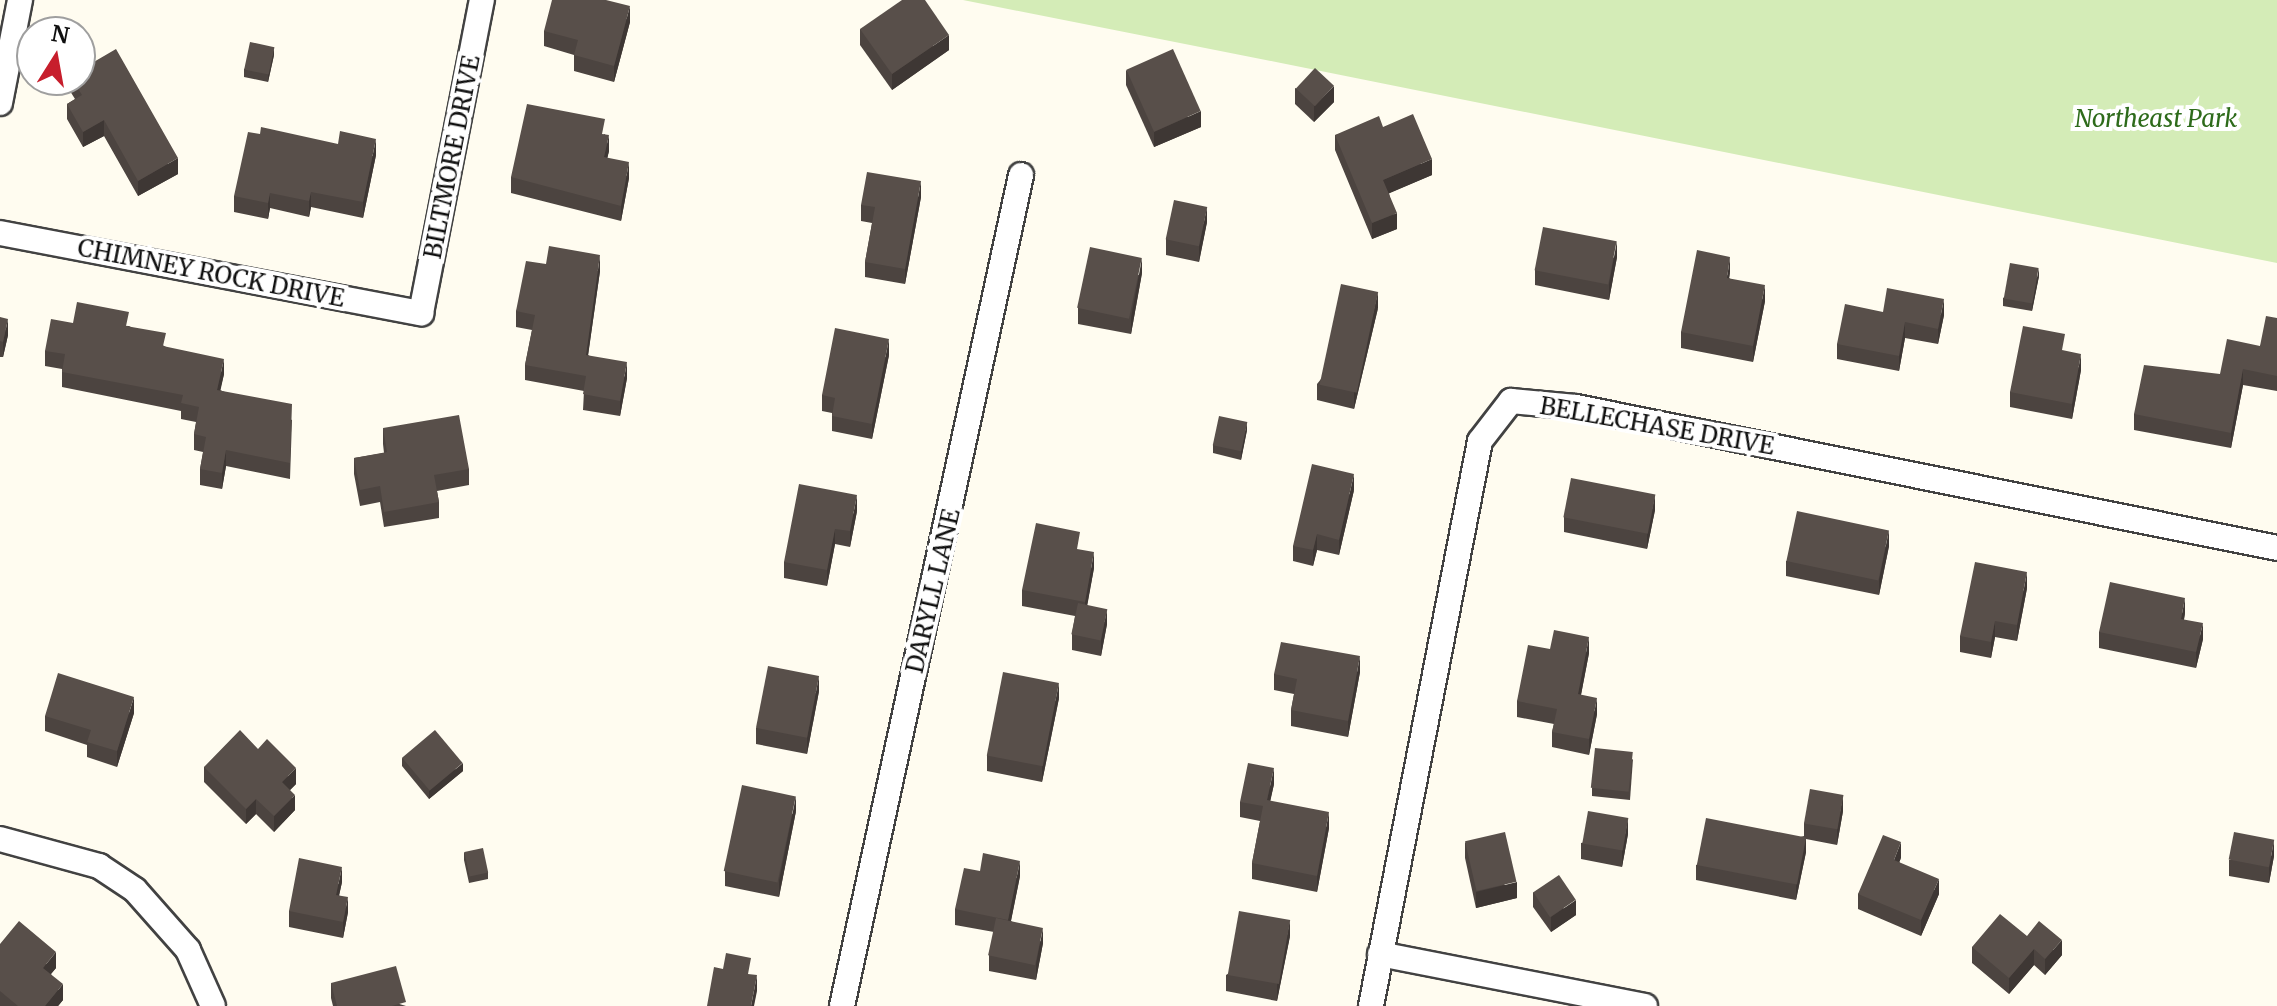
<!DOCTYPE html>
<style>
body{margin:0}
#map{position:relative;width:2277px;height:1006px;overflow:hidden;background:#fffcf0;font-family:Merriweather,serif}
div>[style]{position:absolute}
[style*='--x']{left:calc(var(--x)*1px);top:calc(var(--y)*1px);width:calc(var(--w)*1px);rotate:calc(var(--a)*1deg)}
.green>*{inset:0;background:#d4ecb7}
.roads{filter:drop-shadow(2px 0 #424242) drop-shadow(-2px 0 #424242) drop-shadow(0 2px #424242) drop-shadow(0 -2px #424242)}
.street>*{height:24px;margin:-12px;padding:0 12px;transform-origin:12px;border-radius:12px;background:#fff}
.wall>*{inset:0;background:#4c4440}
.shaded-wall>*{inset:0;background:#3e3734}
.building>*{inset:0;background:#584f4a;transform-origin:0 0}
span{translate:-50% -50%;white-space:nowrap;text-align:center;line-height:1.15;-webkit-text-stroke:8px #fff;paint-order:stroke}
.park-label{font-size:24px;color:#2e6b1b;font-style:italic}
.street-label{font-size:24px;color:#0f0f0f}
.north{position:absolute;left:16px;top:16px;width:80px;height:80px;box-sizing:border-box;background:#fff;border:2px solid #9f9f9f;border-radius:50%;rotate:11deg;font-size:22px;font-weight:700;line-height:32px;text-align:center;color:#0f0f0f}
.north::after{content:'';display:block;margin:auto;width:28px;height:36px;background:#c71e2c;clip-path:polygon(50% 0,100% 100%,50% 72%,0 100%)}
</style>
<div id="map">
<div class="green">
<div style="clip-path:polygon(963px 0,2277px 0,2277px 263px,1276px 62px)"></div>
</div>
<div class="roads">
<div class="street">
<div style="--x:0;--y:103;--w:105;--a:-79"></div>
<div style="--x:0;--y:233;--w:429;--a:10.8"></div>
<div style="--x:421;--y:313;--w:319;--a:-79"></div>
<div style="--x:0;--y:839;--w:103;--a:15.3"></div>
<div style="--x:99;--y:866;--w:43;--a:33.7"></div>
<div style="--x:135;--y:890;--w:80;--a:48.5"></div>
<div style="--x:188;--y:950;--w:61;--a:65.9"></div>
<div style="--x:1380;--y:954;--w:270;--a:11.1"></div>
<div style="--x:842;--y:1006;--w:850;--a:-77.84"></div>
<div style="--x:1371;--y:1006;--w:575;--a:-79.08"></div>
<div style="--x:1480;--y:441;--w:51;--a:-52.2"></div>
<div style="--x:1511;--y:401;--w:65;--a:5.3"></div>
<div style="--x:1576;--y:407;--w:715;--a:11.37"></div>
</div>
</div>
<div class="wall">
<div style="clip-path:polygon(608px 1px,630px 22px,614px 82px,574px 71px,574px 55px,544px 46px,544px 31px)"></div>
<div style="clip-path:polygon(860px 29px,949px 50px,892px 90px,860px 45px)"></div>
<div style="clip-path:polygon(274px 55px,268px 82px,244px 77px,244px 69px)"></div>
<div style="clip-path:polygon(1126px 70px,1201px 127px,1154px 147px,1126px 85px)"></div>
<div style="clip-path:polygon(70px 80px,80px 80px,178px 174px,138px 196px,104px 136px,83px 147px,67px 119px,67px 104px,75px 99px,70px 91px)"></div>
<div style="clip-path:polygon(1295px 88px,1334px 102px,1314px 122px,1295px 104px)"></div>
<div style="clip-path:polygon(1383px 127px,1432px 175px,1389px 193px,1397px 229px,1372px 239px,1335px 150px,1335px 135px)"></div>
<div style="clip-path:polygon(605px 134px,609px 151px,607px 158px,629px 178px,621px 221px,511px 193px,511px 177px)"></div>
<div style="clip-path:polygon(376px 155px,363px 218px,311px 207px,309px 217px,270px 208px,268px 219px,234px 212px,234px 196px)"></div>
<div style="clip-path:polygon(921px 197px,905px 284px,865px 277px,865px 262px,872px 223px,861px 221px,861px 205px)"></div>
<div style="clip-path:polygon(1207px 222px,1199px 262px,1166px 255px,1166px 239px)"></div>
<div style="clip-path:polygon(1617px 257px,1609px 300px,1535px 285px,1535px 270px)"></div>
<div style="clip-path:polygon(546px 264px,600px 271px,588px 355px,627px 378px,620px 416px,583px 410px,584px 391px,525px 380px,525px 365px,532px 330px,516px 327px,516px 311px)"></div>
<div style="clip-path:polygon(1730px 272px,1729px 278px,1765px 301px,1753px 362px,1681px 348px,1681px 332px)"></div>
<div style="clip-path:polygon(1142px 273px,1131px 334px,1078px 324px,1078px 308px)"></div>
<div style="clip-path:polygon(2039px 276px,2032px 311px,2003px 306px,2003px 298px)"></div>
<div style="clip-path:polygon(1378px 308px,1354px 409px,1317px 400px,1317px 384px)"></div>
<div style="clip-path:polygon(1883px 312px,1944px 315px,1938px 344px,1905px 338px,1899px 371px,1837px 359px,1837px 344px)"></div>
<div style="clip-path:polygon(0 317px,8px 335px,3px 357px,0 357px)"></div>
<div style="clip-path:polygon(2277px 318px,2277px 391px,2243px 385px,2231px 448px,2134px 430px,2134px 414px,2220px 374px,2260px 346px)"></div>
<div style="clip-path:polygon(73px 323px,129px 326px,166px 347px,224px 374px,220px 390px,292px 420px,290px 479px,226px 466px,222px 489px,200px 485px,200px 469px,203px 452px,194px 450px,194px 434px,196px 422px,181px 419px,181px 411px,62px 387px,62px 369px,45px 366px,45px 351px)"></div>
<div style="clip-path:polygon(2064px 351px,2081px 370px,2072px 419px,2010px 407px,2010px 392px)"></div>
<div style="clip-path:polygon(889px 355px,872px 439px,832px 431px,832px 413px,822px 411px,822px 395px)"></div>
<div style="clip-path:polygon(383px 428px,469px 469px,469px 485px,437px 491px,439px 502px,439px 518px,384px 527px,380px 502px,360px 506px,354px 474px,354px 458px,384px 453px,383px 444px)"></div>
<div style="clip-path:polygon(1247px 430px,1241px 460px,1213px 453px,1213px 445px)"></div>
<div style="clip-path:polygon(1354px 490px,1339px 555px,1317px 550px,1313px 566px,1293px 561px,1293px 546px)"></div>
<div style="clip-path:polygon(1655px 510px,1647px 549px,1564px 532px,1564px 517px)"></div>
<div style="clip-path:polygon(857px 511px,850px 547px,835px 544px,827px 586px,784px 578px,784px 562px)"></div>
<div style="clip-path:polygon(1889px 546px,1879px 595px,1786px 576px,1786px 561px)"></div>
<div style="clip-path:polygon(1094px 568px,1087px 605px,1107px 624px,1101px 656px,1072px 650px,1072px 634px,1075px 616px,1022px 606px,1022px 590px)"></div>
<div style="clip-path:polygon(2027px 588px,2017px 641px,1995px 637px,1991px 658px,1960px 652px,1960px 636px)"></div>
<div style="clip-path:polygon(2185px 613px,2184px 620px,2203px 639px,2196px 668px,2099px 648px,2099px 632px)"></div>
<div style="clip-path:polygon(1550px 649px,1589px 653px,1581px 695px,1597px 714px,1589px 755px,1552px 747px,1552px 732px,1554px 724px,1517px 717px,1517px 701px)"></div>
<div style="clip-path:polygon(1360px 672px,1348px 737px,1291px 726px,1291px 710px,1294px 694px,1274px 690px,1274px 674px)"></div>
<div style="clip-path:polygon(819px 691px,807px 754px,756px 744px,756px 728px)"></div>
<div style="clip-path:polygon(1059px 698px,1042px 782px,987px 771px,987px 755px)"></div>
<div style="clip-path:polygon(134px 713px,117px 767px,87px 757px,87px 745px,45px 731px,45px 716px)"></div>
<div style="clip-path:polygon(258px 749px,296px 784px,290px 790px,295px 810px,274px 832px,256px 814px,246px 824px,204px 782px,204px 767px)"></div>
<div style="clip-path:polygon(402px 758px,463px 771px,429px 799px,402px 766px)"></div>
<div style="clip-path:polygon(1633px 759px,1630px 800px,1592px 796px,1592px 788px)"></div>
<div style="clip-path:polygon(1274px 784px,1270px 801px,1329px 828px,1317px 892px,1252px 879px,1252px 863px,1260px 821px,1240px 817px,1240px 802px)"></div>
<div style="clip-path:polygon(796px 811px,779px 897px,725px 886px,725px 871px)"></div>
<div style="clip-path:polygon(1843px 811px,1837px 845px,1806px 839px,1806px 852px,1796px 900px,1696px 880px,1696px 865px,1804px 836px,1804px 823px)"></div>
<div style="clip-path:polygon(1628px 834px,1622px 867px,1581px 859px,1581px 843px)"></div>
<div style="clip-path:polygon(1465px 842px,1517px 898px,1476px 908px,1465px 858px)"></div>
<div style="clip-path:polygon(464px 852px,488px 872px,488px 879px,469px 883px,464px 860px)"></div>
<div style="clip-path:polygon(2274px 856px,2269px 883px,2229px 876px,2229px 860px)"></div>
<div style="clip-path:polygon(1901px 858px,1899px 862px,1939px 894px,1921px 936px,1858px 909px,1858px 894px)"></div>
<div style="clip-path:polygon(1020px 876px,1011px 921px,1043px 943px,1036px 980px,989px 971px,989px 955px,994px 932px,955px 925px,955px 909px)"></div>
<div style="clip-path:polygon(342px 882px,339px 895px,348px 912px,343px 938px,289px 927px,289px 911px)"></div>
<div style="clip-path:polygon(1533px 892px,1576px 915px,1551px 932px,1533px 907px)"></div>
<div style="clip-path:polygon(1290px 936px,1277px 1001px,1226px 991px,1226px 975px)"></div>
<div style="clip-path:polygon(2027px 936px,2062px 955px,2045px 975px,2034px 965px,2009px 994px,1972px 963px,1972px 947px)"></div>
<div style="clip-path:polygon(0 944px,56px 968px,51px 974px,63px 1000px,58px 1006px,0 1006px)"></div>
<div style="clip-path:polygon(331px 983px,406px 1006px,333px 1006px,331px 998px)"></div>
</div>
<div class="shaded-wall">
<div style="clip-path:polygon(630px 6px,630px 22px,614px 82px,614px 66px)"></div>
<div style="clip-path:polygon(949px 35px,949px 50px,892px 90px,892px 74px)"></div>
<div style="clip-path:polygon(274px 47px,274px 55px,268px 82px,268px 74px)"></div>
<div style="clip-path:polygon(1334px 86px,1334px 102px,1314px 122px,1314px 106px)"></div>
<div style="clip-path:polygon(1201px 111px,1201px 127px,1154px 147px,1154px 132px)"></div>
<div style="clip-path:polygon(104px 120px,104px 136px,83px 147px,83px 132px)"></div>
<div style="clip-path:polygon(609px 135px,609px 151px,604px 173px,604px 157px)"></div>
<div style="clip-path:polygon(376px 139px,376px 155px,363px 218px,363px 202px)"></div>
<div style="clip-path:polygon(178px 158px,178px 174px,138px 196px,138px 181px)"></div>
<div style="clip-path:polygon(1432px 159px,1432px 175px,1383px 196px,1383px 180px)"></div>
<div style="clip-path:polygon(629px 162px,629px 178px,621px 221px,621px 206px)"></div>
<div style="clip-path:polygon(921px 181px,921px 197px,905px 284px,905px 269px)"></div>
<div style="clip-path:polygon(311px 192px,311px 207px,309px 217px,309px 201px)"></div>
<div style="clip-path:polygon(270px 193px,270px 208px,268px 219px,268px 203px)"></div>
<div style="clip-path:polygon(1207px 207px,1207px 222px,1199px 262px,1199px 246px)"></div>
<div style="clip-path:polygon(1397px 213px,1397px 229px,1372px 239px,1372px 223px)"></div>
<div style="clip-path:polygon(1617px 241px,1617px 257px,1609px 300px,1609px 284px)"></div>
<div style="clip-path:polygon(600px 255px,600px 271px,586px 370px,586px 355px)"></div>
<div style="clip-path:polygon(1730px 257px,1730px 272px,1727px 293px,1727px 278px)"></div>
<div style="clip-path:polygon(1142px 258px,1142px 273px,1131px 334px,1131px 318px)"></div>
<div style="clip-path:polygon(2039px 268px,2039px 276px,2032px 311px,2032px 303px)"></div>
<div style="clip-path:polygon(1765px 285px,1765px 301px,1753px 362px,1753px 346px)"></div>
<div style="clip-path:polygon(1378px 292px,1378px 308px,1354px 409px,1354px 393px)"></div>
<div style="clip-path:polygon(1944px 299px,1944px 315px,1938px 344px,1938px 329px)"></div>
<div style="clip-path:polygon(8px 319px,8px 335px,3px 357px,3px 342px)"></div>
<div style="clip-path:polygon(1905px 322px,1905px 338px,1899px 371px,1899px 356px)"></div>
<div style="clip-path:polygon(889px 339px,889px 355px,872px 439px,872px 424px)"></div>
<div style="clip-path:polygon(2081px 354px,2081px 370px,2072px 419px,2072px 404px)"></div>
<div style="clip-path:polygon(224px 359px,224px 374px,217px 406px,217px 390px)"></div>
<div style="clip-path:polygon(627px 362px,627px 378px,620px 416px,620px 401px)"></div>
<div style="clip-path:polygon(2243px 369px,2243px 385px,2231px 448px,2231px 433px)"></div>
<div style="clip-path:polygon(1247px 422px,1247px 430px,1241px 460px,1241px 452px)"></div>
<div style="clip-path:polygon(226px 450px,226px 466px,222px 489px,222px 473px)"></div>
<div style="clip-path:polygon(1354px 474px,1354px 490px,1339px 555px,1339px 540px)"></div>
<div style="clip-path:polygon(857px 495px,857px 511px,850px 547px,850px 531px)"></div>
<div style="clip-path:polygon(1655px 495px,1655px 510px,1647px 549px,1647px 533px)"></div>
<div style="clip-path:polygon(835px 529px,835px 544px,827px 586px,827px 570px)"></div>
<div style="clip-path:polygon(1889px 530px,1889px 546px,1879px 595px,1879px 580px)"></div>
<div style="clip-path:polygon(1317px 534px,1317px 550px,1313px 566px,1313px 550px)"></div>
<div style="clip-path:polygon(1094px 552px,1094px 568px,1085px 618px,1085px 602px)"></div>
<div style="clip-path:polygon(2027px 572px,2027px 588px,2017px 641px,2017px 625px)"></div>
<div style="clip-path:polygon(2185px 598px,2185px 613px,2181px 635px,2181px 619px)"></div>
<div style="clip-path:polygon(1107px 609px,1107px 624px,1101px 656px,1101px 640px)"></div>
<div style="clip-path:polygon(1995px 621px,1995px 637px,1991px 658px,1991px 642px)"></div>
<div style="clip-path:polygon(2203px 623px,2203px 639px,2196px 668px,2196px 652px)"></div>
<div style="clip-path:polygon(1589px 637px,1589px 653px,1578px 710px,1578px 694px)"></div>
<div style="clip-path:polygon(1360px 656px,1360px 672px,1348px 737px,1348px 721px)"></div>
<div style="clip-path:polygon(819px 676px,819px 691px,807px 754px,807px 738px)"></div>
<div style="clip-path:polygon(1059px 683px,1059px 698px,1042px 782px,1042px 766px)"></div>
<div style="clip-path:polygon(134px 697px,134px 713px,117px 767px,117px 751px)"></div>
<div style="clip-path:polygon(1597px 698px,1597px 714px,1589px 755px,1589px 739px)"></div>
<div style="clip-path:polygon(463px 763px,463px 771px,429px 799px,429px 791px)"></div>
<div style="clip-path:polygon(296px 768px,296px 784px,282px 798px,282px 782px)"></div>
<div style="clip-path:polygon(1274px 768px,1274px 784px,1267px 816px,1267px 800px)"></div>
<div style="clip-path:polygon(295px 795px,295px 810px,274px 832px,274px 816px)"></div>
<div style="clip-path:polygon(1843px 795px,1843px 811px,1837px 845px,1837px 829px)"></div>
<div style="clip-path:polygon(796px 796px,796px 811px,779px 897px,779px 881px)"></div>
<div style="clip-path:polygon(256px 799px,256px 814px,246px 824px,246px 809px)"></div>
<div style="clip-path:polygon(1329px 812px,1329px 828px,1317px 892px,1317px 876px)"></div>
<div style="clip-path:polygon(1628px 818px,1628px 834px,1622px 867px,1622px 851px)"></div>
<div style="clip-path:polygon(1806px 837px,1806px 852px,1796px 900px,1796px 884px)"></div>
<div style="clip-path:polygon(2274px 840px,2274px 856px,2269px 883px,2269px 868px)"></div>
<div style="clip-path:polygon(1901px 842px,1901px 858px,1894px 875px,1894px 860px)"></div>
<div style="clip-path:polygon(1020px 861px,1020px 876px,1008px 935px,1008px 920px)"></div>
<div style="clip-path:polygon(342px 867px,342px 882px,336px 910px,336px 895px)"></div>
<div style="clip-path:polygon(1939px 879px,1939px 894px,1921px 936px,1921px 920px)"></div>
<div style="clip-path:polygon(1517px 882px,1517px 898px,1476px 908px,1476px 892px)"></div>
<div style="clip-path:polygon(348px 897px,348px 912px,343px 938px,343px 922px)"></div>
<div style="clip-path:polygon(1576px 900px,1576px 915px,1551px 932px,1551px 917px)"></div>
<div style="clip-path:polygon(1290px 920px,1290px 936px,1277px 1001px,1277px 985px)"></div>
<div style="clip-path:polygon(1043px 928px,1043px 943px,1036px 980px,1036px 964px)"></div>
<div style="clip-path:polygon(2062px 940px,2062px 955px,2045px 975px,2045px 959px)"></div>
<div style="clip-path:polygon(2034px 949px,2034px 965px,2009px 994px,2009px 978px)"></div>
<div style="clip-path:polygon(56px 952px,56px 968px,43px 983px,43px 968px)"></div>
<div style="clip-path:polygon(757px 975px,757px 991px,754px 1006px,751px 1006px)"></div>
<div style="clip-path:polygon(63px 984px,63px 1000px,58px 1006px,45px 1006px)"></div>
</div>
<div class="building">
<div style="clip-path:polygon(552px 0,606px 0,630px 6px,614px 66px,574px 55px,578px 40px,544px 31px)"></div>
<div style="clip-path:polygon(902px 0,925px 0,949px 35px,892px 74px,860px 29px)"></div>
<div style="left:250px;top:42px;width:25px;height:28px;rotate:12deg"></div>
<div style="clip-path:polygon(116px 49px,178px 158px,138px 181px,104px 120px,83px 132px,67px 104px,82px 95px,73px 80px,80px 80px,80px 70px)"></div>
<div style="left:1173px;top:49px;width:68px;height:51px;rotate:66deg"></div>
<div style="left:1315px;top:68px;width:26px;height:28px;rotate:43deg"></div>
<div style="clip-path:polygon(527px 104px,605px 119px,602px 134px,609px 135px,604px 157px,629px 162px,621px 206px,511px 177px)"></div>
<div style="clip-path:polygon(1413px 114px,1432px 159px,1383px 180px,1397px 213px,1372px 223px,1335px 135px,1379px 116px,1383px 127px)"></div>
<div style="clip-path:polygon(261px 127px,338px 144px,340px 131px,376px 139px,363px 202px,311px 192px,309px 201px,270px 193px,268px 203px,234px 196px,248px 132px,260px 134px)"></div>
<div style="clip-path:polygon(867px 172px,921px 181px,905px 269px,865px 262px,875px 207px,861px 205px)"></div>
<div style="left:1174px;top:200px;width:34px;height:40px;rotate:12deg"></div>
<div style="left:1543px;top:227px;width:75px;height:44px;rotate:11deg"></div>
<div style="clip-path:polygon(549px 246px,600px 255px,586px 355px,627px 362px,620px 401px,583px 394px,586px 376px,525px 365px,535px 315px,516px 311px,526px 261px,546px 264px)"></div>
<div style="left:1090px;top:247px;width:53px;height:62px;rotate:12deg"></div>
<div style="clip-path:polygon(1697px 250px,1730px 257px,1727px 278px,1765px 285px,1753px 346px,1681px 332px)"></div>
<div style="left:2010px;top:263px;width:29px;height:36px;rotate:10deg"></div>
<div style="left:1341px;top:284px;width:38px;height:103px;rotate:12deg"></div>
<div style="clip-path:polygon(1887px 288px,1944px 299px,1938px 329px,1905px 322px,1899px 356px,1837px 344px,1845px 304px,1883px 312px)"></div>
<div style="clip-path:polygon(77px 302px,129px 312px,126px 326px,166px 333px,163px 346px,224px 359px,217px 390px,292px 404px,290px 463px,226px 450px,222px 473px,200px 469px,206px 437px,194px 434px,199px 407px,181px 403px,183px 395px,62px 372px,65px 354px,45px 351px,51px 319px,73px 323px)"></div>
<div style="clip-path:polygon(2266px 316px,2277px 318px,2277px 376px,2243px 369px,2231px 433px,2134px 414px,2144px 365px,2220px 374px,2227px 339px,2260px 346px)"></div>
<div style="clip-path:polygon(0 317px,8px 319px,3px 342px,0 341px)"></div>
<div style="clip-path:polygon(2023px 326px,2065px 334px,2062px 350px,2081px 354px,2072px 404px,2010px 392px)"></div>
<div style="clip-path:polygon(835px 328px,889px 339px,872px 424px,832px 416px,835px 398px,822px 395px)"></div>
<div style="clip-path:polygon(459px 415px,469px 469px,434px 475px,439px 502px,384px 512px,380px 486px,360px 490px,354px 458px,387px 452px,383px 428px)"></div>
<div style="left:1219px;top:416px;width:29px;height:30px;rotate:12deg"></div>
<div style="clip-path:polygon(1312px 464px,1354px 474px,1339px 540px,1317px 534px,1313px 550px,1293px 546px)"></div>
<div style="left:1571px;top:478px;width:86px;height:40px;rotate:11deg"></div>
<div style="clip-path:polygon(799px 484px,857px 495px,850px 531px,835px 529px,827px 570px,784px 562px)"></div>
<div style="left:1797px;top:511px;width:94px;height:51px;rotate:12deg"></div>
<div style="clip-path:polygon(1036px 523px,1080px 532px,1077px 549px,1094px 552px,1085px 602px,1022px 590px)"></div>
<div style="clip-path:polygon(1975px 562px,2027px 572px,2017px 625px,1995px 621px,1991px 642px,1960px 636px)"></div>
<div style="clip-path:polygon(2110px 582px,2185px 598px,2181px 619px,2203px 623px,2196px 652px,2099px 632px)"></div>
<div style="left:1078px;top:603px;width:30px;height:32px;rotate:12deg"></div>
<div style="clip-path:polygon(1554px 630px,1589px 637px,1578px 694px,1597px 698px,1589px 739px,1552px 732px,1557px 709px,1517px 701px,1528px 645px,1550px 649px)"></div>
<div style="clip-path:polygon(1281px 642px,1360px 656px,1348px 721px,1291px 710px,1297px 679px,1274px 674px)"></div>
<div style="left:768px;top:666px;width:52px;height:63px;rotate:11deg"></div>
<div style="left:1003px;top:672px;width:57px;height:85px;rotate:11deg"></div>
<div style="clip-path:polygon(58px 673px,134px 697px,117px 751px,87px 742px,91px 730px,45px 716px)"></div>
<div style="clip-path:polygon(240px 730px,258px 749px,267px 739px,296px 768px,282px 782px,295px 795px,274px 816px,256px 799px,246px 809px,204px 767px)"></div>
<div style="left:435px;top:730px;width:43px;height:43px;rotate:50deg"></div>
<div style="left:1595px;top:748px;width:38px;height:40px;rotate:6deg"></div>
<div style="clip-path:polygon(1248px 763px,1274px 768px,1267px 800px,1329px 812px,1317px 876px,1252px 863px,1263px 806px,1240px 802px)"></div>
<div style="left:742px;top:785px;width:55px;height:88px;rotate:12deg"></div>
<div style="left:1810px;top:789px;width:34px;height:35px;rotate:10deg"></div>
<div style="left:1588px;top:811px;width:41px;height:33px;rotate:10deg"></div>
<div style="left:1706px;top:818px;width:102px;height:48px;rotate:11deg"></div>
<div style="left:1505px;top:832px;width:51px;height:41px;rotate:77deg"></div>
<div style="left:2234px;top:832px;width:41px;height:28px;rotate:11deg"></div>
<div style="clip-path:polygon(1883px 835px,1901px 842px,1894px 860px,1939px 879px,1921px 920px,1858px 894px)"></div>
<div style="left:483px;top:848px;width:25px;height:19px;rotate:78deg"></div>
<div style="clip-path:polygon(983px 853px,1020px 861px,1008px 920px,955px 909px,964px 868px,980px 871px)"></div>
<div style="clip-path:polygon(299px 858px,342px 867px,336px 895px,348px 897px,343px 922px,289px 911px)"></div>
<div style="left:1559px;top:875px;width:30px;height:31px;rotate:56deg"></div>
<div style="left:1239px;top:911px;width:52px;height:65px;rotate:10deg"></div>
<div style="clip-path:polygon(2000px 914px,2027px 936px,2039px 921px,2062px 940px,2045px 959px,2034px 949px,2009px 978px,1972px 947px)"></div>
<div style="left:996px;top:918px;width:48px;height:38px;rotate:12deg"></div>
<div style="clip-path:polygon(19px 921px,56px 952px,43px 968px,63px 984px,45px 1006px,18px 1006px,0 991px,0 944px)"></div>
<div style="clip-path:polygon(726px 953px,751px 958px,748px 974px,757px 975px,751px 1006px,707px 1006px,714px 967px,723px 969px)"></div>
<div style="clip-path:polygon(396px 966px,406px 1002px,392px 1006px,337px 1006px,331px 983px)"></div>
</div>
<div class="park-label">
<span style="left:2156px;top:119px">Northeast Park</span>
</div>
<div class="street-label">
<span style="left:452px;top:157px;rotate:-79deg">BILTMORE DRIVE</span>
<span style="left:211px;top:273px;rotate:11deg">CHIMNEY ROCK DRIVE</span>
<span style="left:1657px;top:426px;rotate:10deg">BELLECHASE DRIVE</span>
<span style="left:933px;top:591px;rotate:-77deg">DARYLL LANE</span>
</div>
<div class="north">N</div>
</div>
